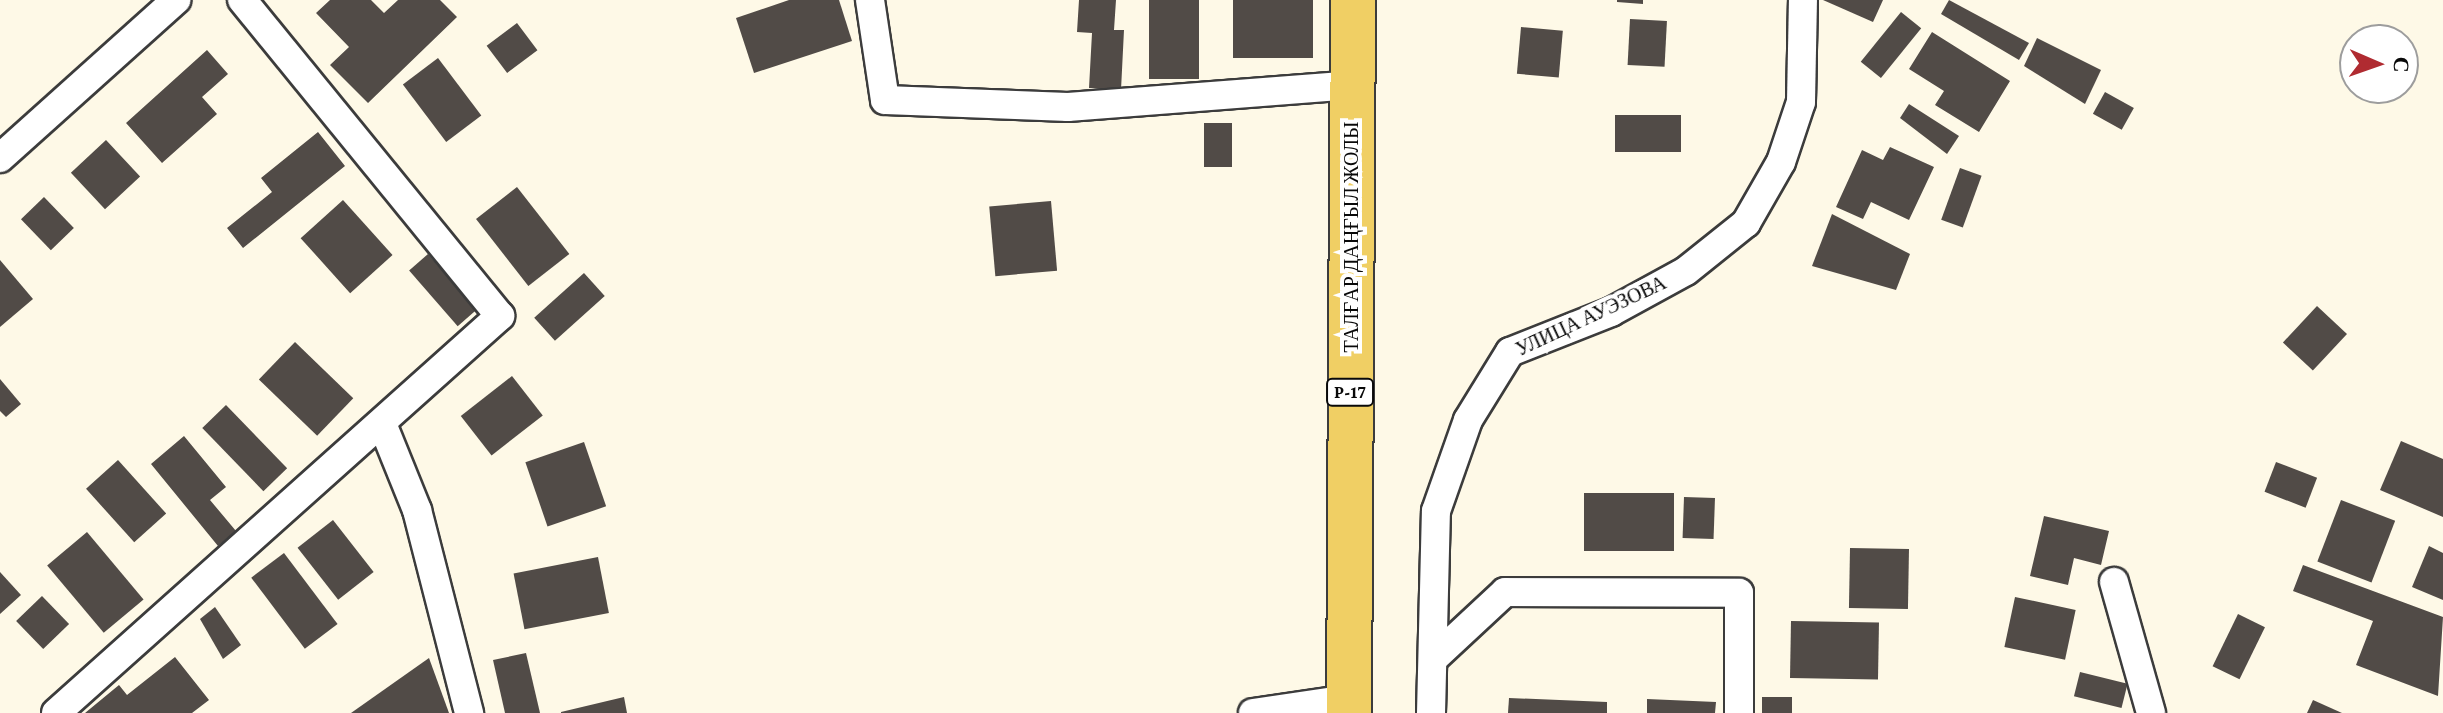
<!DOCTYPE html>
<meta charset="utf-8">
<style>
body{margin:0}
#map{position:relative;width:2443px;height:713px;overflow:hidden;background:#fef9e7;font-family:"Crimson Pro",serif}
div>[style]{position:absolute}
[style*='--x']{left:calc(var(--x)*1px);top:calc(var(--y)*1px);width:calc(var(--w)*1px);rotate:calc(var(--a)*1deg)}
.building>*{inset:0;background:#514b47;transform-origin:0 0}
.roads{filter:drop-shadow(2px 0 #3c3c3c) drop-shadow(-2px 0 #3c3c3c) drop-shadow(0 2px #3c3c3c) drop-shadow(0 -2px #3c3c3c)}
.minor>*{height:28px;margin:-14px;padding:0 14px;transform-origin:14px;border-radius:14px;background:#fff}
.primary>*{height:44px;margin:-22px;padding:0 22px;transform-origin:22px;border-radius:22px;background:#f0cf64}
span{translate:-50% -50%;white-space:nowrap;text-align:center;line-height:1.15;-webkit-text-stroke:8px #fff;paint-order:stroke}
.shield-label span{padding:2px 6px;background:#fff;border:2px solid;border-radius:6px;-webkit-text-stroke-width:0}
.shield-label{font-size:18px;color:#090909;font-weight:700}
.street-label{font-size:20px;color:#090909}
.north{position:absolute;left:2339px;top:24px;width:80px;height:80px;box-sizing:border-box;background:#fff;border:2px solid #9d9d9d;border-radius:50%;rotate:92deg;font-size:22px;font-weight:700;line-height:32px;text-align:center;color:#090909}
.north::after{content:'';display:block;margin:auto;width:28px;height:36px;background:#b02b31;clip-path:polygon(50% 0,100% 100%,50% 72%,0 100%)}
</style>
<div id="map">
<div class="building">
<div style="clip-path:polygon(330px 0,371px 0,384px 13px,398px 0,440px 0,457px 17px,368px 103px,330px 65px,349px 47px,316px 13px)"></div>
<div style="clip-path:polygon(789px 0,839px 0,852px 41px,754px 73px,736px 18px)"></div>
<div style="clip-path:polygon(1079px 0,1116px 0,1114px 30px,1124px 30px,1121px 90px,1089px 88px,1092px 33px,1077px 32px)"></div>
<div style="left:1149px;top:0;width:50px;height:79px"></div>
<div style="left:1233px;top:0;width:80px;height:58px"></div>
<div style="clip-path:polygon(1617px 0,1643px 0,1643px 4px,1617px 2px)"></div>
<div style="clip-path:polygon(1823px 0,1883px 0,1873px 22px)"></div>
<div style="clip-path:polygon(1949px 0,2029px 43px,2019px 60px,1941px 14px)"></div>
<div style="left:1901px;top:12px;width:26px;height:64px;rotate:39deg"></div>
<div style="left:1630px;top:19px;width:37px;height:46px;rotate:3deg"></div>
<div style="left:517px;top:23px;width:34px;height:38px;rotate:53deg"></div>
<div style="left:1521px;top:27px;width:42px;height:47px;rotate:5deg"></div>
<div style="clip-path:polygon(1932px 32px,2010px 81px,1979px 132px,1935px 105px,1944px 91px,1909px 69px)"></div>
<div style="clip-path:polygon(2037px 38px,2101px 70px,2085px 104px,2024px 66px)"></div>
<div style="clip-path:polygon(207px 50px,228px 74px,202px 97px,217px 114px,162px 163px,126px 123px)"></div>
<div style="left:438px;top:58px;width:72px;height:44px;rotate:53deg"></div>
<div style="left:2105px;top:92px;width:33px;height:25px;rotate:29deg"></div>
<div style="clip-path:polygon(1909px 104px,1959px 136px,1947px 154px,1900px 118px)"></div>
<div style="left:1615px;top:115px;width:66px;height:37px"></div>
<div style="left:1204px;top:123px;width:28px;height:44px"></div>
<div style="clip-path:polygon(318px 132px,345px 166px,243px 248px,227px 228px,272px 192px,261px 178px)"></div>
<div style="left:106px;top:140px;width:50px;height:48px;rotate:47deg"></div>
<div style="clip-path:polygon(1890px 147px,1934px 167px,1909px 220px,1871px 202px,1863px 219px,1836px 207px,1862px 150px,1883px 160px)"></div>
<div style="left:1960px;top:168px;width:23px;height:55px;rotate:20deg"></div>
<div style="left:517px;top:187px;width:85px;height:52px;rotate:52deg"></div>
<div style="left:44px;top:197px;width:43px;height:32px;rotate:46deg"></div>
<div style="left:343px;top:200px;width:74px;height:57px;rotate:48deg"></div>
<div style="left:1051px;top:201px;width:70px;height:62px;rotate:85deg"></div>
<div style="clip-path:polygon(1832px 214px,1910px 254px,1896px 290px,1812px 266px)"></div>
<div style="left:428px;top:254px;width:74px;height:25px;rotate:49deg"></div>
<div style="clip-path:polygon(0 260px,33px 299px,0 327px)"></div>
<div style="left:584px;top:273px;width:31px;height:67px;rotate:48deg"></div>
<div style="left:2317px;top:306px;width:41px;height:50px;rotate:43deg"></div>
<div style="left:295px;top:342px;width:81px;height:52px;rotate:44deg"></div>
<div style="left:512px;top:376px;width:50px;height:65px;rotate:52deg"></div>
<div style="clip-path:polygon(0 379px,21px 404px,6px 417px,0 411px)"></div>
<div style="left:226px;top:405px;width:88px;height:33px;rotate:46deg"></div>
<div style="clip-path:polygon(184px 436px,226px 487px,210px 500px,236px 531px,218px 546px,151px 464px)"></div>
<div style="clip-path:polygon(2401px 441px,2443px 459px,2443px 517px,2380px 490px)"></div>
<div style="left:584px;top:442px;width:68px;height:62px;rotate:71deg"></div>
<div style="left:118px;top:460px;width:72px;height:43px;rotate:48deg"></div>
<div style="left:2276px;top:462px;width:44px;height:32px;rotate:21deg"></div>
<div style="left:1674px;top:493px;width:58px;height:90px;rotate:90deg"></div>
<div style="left:1684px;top:497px;width:31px;height:41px;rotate:2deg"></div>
<div style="left:2341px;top:500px;width:58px;height:66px;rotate:21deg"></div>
<div style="clip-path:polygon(2044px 516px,2109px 531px,2101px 565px,2074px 558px,2068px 585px,2030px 576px)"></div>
<div style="left:333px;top:520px;width:66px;height:45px;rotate:52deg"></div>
<div style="left:87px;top:532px;width:88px;height:52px;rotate:50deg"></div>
<div style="clip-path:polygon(2429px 546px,2443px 553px,2443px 600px,2412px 587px)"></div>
<div style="left:1850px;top:548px;width:59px;height:60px;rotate:1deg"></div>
<div style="left:284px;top:553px;width:89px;height:41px;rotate:53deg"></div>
<div style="left:598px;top:557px;width:57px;height:86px;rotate:79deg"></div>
<div style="clip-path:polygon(2303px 565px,2443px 617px,2438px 696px,2356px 665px,2373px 621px,2293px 591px)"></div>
<div style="clip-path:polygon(0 572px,21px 595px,0 614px)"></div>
<div style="left:42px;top:596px;width:39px;height:36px;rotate:46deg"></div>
<div style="left:2015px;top:597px;width:62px;height:51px;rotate:12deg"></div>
<div style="clip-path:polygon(215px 607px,241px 645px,223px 659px,200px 619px)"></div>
<div style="left:2238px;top:614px;width:30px;height:58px;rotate:26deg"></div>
<div style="left:1791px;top:621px;width:88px;height:57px;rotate:1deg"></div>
<div style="clip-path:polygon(526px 653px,540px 713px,505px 713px,493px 660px)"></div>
<div style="clip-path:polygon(175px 657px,209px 700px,192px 713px,85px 713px,119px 685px,127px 695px)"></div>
<div style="clip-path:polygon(429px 658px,449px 713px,351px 713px)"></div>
<div style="left:2080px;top:672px;width:49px;height:25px;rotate:14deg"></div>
<div style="clip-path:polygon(624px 697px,627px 713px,561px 713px,561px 712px)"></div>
<div style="left:1762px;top:697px;width:30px;height:16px"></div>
<div style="clip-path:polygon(1509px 698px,1607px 702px,1607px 713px,1508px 713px)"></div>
<div style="clip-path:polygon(1647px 699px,1716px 702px,1715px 713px,1647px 713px)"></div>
<div style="clip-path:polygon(2313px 700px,2342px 713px,2307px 713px)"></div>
</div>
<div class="roads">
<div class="minor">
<div style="--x:870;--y:0;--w:101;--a:81.5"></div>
<div style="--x:885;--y:100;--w:183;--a:2.2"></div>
<div style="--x:1068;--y:107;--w:285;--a:-4.4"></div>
<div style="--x:0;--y:158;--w:237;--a:-41.9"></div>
<div style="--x:383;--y:426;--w:91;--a:68"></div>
<div style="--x:417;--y:510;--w:210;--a:75.6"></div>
<div style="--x:2114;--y:582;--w:136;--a:74.2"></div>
<div style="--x:1433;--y:659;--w:98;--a:-42.9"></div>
<div style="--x:1505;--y:592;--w:234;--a:0.2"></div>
<div style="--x:1739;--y:593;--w:120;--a:90"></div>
<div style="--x:56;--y:713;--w:596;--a:-41.8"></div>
<div style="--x:500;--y:316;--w:408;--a:-129.2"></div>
<div style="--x:1253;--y:713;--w:97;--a:-8.3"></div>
<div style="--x:1431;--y:713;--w:202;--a:-88.6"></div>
<div style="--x:1436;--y:511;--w:96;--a:-70.6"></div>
<div style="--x:1468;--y:420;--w:80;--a:-58.3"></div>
<div style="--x:1510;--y:352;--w:109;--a:-21.6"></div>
<div style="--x:1611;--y:312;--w:85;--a:-28.7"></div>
<div style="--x:1686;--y:271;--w:77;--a:-38.7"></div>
<div style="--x:1746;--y:223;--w:70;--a:-60.2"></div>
<div style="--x:1781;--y:162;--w:63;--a:-71.6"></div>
<div style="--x:1801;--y:102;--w:102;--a:-88.9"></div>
</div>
<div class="primary">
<div style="--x:1349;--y:713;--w:713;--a:-89.68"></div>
</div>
</div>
<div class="shield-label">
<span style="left:1350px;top:392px">P-17</span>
</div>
<div class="street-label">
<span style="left:1351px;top:237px;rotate:-90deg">ТАЛҒАР ДАҢҒЫЛ ЖОЛЫ</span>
<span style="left:1591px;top:316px;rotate:-25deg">УЛИЦА АУЭЗОВА</span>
</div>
<div class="north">С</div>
</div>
